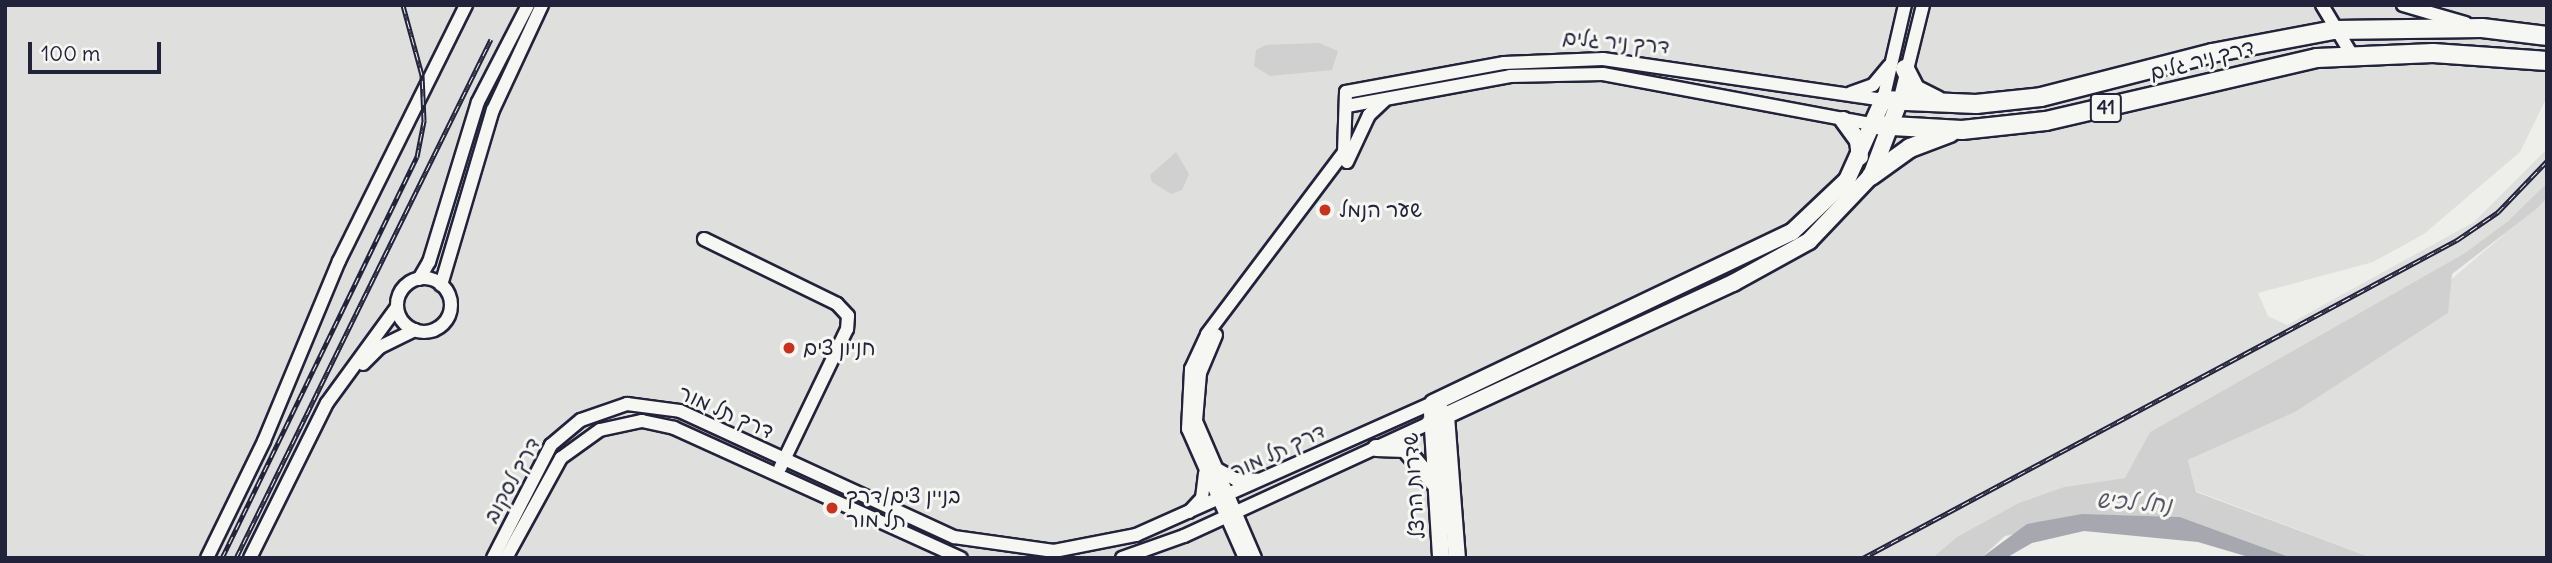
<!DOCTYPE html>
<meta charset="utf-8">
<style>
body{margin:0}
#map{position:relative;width:2552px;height:563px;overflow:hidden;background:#eeeeeb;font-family:Delius,"Playpen Sans Hebrew",sans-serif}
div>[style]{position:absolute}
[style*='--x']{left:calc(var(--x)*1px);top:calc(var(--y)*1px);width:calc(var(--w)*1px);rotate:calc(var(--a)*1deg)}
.built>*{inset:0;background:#dfdfde}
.green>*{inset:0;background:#d0d0d1}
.water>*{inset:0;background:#a7a7af}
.roads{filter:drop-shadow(2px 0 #22223b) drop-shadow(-2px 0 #22223b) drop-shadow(0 2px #22223b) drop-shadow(0 -2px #22223b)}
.minor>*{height:12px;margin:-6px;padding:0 6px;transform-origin:6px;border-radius:6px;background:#f6f6f2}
.minor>.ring{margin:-6px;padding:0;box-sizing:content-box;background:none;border:12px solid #f6f6f2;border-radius:50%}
.major>*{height:16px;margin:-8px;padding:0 8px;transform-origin:8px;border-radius:8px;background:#f6f6f2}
.highway>*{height:18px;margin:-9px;padding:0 9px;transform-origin:9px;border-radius:9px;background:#f6f6f2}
.rail>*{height:5px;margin-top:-2.5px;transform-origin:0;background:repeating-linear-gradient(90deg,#f6f6f2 0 8px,#22223b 0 16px);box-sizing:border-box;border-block:2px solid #22223b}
.dots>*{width:19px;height:19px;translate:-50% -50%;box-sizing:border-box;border:4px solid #f6f6f2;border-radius:50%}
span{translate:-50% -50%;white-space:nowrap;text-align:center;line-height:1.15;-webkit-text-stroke:6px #f6f6f2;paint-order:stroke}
.shield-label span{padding:2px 5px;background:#f6f6f2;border:2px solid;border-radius:5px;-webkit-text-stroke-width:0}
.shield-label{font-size:19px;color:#22223b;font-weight:700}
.street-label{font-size:21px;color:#22223b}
.poi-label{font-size:21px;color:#22223b}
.left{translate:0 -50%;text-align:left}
.water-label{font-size:23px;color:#575769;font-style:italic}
.frame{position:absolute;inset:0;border:7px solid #22223b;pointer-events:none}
.scale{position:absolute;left:28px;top:42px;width:133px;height:32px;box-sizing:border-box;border:4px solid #22223b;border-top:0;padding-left:9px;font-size:21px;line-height:24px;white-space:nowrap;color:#22223b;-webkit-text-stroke:5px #f6f6f2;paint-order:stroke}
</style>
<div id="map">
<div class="built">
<div style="clip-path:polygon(5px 5px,2547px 5px,2547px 97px,2520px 152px,2424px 234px,2373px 262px,2258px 293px,2268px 316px,2287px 325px,2474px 222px,2547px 149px,2547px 183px,2508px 221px,2465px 253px,2150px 432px,2126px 478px,2064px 487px,1957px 537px,1932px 558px,5px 558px)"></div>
<div style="clip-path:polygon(2547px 198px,2547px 558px,2372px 558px,2196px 491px,2188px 460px,2295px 412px)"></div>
</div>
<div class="green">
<div style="clip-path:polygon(1319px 43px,1338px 51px,1332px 70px,1270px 76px,1254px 66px,1256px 50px,1266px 45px)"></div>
<div style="clip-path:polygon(1176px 152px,1189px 174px,1182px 190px,1171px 194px,1152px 182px,1150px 175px)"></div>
<div style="clip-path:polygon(2547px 183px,2547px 198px,2535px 210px,2452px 274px,2448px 313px,2295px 412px,2188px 460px,2196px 492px,2372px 558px,2292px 558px,2180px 517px,2107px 515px,2005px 536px,1981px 558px,1932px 558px,1957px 537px,2019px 503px,2064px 487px,2125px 478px,2150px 432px,2465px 253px,2508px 221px)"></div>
</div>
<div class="water">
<div style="clip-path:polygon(2082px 514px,2180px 517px,2292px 558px,2252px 558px,2198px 542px,2084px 531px,2032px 543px,2006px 558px,1981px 558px,2027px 524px)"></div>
</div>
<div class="roads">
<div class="minor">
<div style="--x:2322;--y:5;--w:58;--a:59"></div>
<div style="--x:2403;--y:5;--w:65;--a:16.2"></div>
<div style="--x:1851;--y:93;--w:23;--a:-20"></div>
<div style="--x:1873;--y:85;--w:25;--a:-50"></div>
<div style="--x:1899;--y:102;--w:100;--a:-76.1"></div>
<div style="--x:1347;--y:106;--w:166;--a:-10.4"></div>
<div style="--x:1510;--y:76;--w:93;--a:-1.2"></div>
<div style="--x:1603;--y:74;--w:277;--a:10.6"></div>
<div style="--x:1347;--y:162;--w:52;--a:-64.9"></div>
<div style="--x:1369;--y:115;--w:21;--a:-43"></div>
<div style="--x:704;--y:239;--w:148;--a:26"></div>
<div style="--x:837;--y:304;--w:16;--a:47"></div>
<div style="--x:848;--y:316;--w:13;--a:94"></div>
<div style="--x:847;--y:329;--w:154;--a:115.7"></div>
<div class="ring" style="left:397px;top:278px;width:42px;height:42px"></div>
<div style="--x:419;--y:279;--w:20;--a:-60"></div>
<div style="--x:429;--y:262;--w:167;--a:-73"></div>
<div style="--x:478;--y:102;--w:109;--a:-62.7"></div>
<div style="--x:441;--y:285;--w:183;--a:-73.5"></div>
<div style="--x:493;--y:110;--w:116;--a:-65"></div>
<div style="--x:1216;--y:335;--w:41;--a:112.8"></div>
<div style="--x:1200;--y:373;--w:48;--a:94.8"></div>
<div style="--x:1196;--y:421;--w:149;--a:66.7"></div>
<div style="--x:363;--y:364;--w:24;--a:-45"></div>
<div style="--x:380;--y:347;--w:39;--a:-26"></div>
<div style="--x:1217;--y:469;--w:21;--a:29"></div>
<div style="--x:1235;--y:479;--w:23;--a:2"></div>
<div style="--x:1189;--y:512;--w:19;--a:-47"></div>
<div style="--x:1202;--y:498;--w:25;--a:-83"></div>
<div style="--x:207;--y:558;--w:130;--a:-64"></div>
<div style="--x:264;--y:441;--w:195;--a:-67.4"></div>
<div style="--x:339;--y:261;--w:286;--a:-63.6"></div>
<div style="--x:250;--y:558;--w:173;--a:-63.6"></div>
<div style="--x:327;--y:403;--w:119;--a:-53.9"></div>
<div style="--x:493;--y:558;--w:127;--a:-62.8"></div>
<div style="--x:551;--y:445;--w:39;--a:-40"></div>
<div style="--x:581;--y:420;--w:49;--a:-19.2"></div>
<div style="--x:627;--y:404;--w:53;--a:7.5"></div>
<div style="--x:680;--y:411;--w:302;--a:24.7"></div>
<div style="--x:954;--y:537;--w:101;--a:8"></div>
<div style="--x:1054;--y:551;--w:84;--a:-11"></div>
<div style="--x:1136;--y:535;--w:325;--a:-24"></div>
<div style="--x:506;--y:558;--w:114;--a:-61.2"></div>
<div style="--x:561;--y:458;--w:48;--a:-35.7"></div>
<div style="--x:600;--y:430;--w:43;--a:-12.1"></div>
<div style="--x:642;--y:421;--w:33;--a:12"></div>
<div style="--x:674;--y:428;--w:315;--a:24.4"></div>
<div style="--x:1122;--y:558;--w:66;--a:-19.5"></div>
<div style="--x:1184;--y:536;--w:271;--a:-24.7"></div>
<div style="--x:1245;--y:558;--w:141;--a:-113.8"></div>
<div style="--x:1188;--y:429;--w:60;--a:-87.1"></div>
<div style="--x:1191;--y:369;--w:38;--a:-65"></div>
<div style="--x:1207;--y:334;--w:228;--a:-53"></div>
<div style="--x:1344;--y:152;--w:60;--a:-88.1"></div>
<div style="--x:1346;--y:92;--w:161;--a:-10.4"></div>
<div style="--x:1504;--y:63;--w:99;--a:-2.3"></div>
<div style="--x:1603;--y:59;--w:283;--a:8.3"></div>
<div style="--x:1883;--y:100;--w:98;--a:-77"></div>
</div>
<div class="major">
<div style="--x:1843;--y:120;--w:26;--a:54"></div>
<div style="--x:1858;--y:141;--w:16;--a:83"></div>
<div style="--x:1433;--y:403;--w:398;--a:-25.5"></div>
<div style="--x:1792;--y:232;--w:76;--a:-43.4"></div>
<div style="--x:1847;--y:180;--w:88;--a:-65.8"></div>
<div style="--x:1440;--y:410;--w:8;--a:45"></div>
<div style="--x:1446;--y:416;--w:142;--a:85.6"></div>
<div style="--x:1432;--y:413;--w:145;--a:86.4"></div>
<div style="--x:1430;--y:423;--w:334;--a:-24.8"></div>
<div style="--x:1733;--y:283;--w:87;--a:-28.9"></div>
<div style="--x:1809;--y:241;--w:90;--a:-46.4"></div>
<div style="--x:1871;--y:176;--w:79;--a:-69.3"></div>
<div style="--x:1376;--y:448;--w:29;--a:2"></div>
<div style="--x:1405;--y:449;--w:45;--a:49.5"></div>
</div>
<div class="highway">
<div style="--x:1905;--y:69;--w:22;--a:63"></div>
<div style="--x:1915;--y:89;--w:25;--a:27"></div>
<div style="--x:1883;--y:100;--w:93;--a:2.5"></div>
<div style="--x:1976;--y:104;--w:65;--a:-6.1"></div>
<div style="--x:2041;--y:97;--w:177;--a:-14.4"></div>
<div style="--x:2212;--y:53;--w:124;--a:-10.7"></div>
<div style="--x:2334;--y:30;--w:148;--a:-0.8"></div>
<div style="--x:2482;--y:28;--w:65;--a:7"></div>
<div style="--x:1875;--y:125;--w:87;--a:3.3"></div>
<div style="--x:1962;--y:130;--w:84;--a:-6.1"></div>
<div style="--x:2046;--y:121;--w:278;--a:-13.1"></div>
<div style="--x:2317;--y:58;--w:116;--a:-2.5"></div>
<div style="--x:2433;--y:53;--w:114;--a:4"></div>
<div style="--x:1871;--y:176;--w:48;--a:-35.7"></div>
<div style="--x:1910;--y:148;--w:43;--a:-20.6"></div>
</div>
</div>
<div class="rail">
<div style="--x:222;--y:558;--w:446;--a:-64.1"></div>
<div style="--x:417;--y:157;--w:38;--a:-79"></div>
<div style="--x:424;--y:120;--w:45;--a:-92.5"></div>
<div style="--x:422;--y:75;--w:73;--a:-105.2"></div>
<div style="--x:236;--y:558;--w:578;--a:-63.83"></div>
<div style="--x:1863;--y:558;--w:674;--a:-28.16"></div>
<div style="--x:2457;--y:240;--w:50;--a:-34.3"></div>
<div style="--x:2498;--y:212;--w:71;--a:-46.1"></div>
</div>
<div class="dots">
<div style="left:1325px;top:210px;background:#c8321e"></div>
<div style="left:789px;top:348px;background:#c8321e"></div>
<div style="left:832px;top:508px;background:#c8321e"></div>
</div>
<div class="shield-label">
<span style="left:2106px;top:108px">41</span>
</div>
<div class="street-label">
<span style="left:1616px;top:42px;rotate:5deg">דרך ניר גלים</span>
<span style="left:2202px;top:60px;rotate:-15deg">דרך ניר גלים</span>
<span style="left:726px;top:412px;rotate:24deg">דרך תל מור</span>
<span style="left:1278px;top:451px;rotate:-25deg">דרך תל מור</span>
<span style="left:512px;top:480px;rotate:-61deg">דרך לסקוב</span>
<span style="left:1414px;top:486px;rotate:-94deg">שדרות הרצל</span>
</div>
<div class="poi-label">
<span class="left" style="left:1339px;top:210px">שער הנמל</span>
<span class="left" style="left:803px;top:348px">חניון צים</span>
<span class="left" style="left:846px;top:508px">בניין צים/דרך<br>תל מור</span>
</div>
<div class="water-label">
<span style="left:2134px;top:502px;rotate:4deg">נחל לכיש</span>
</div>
<div class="frame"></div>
<div class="scale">100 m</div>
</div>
